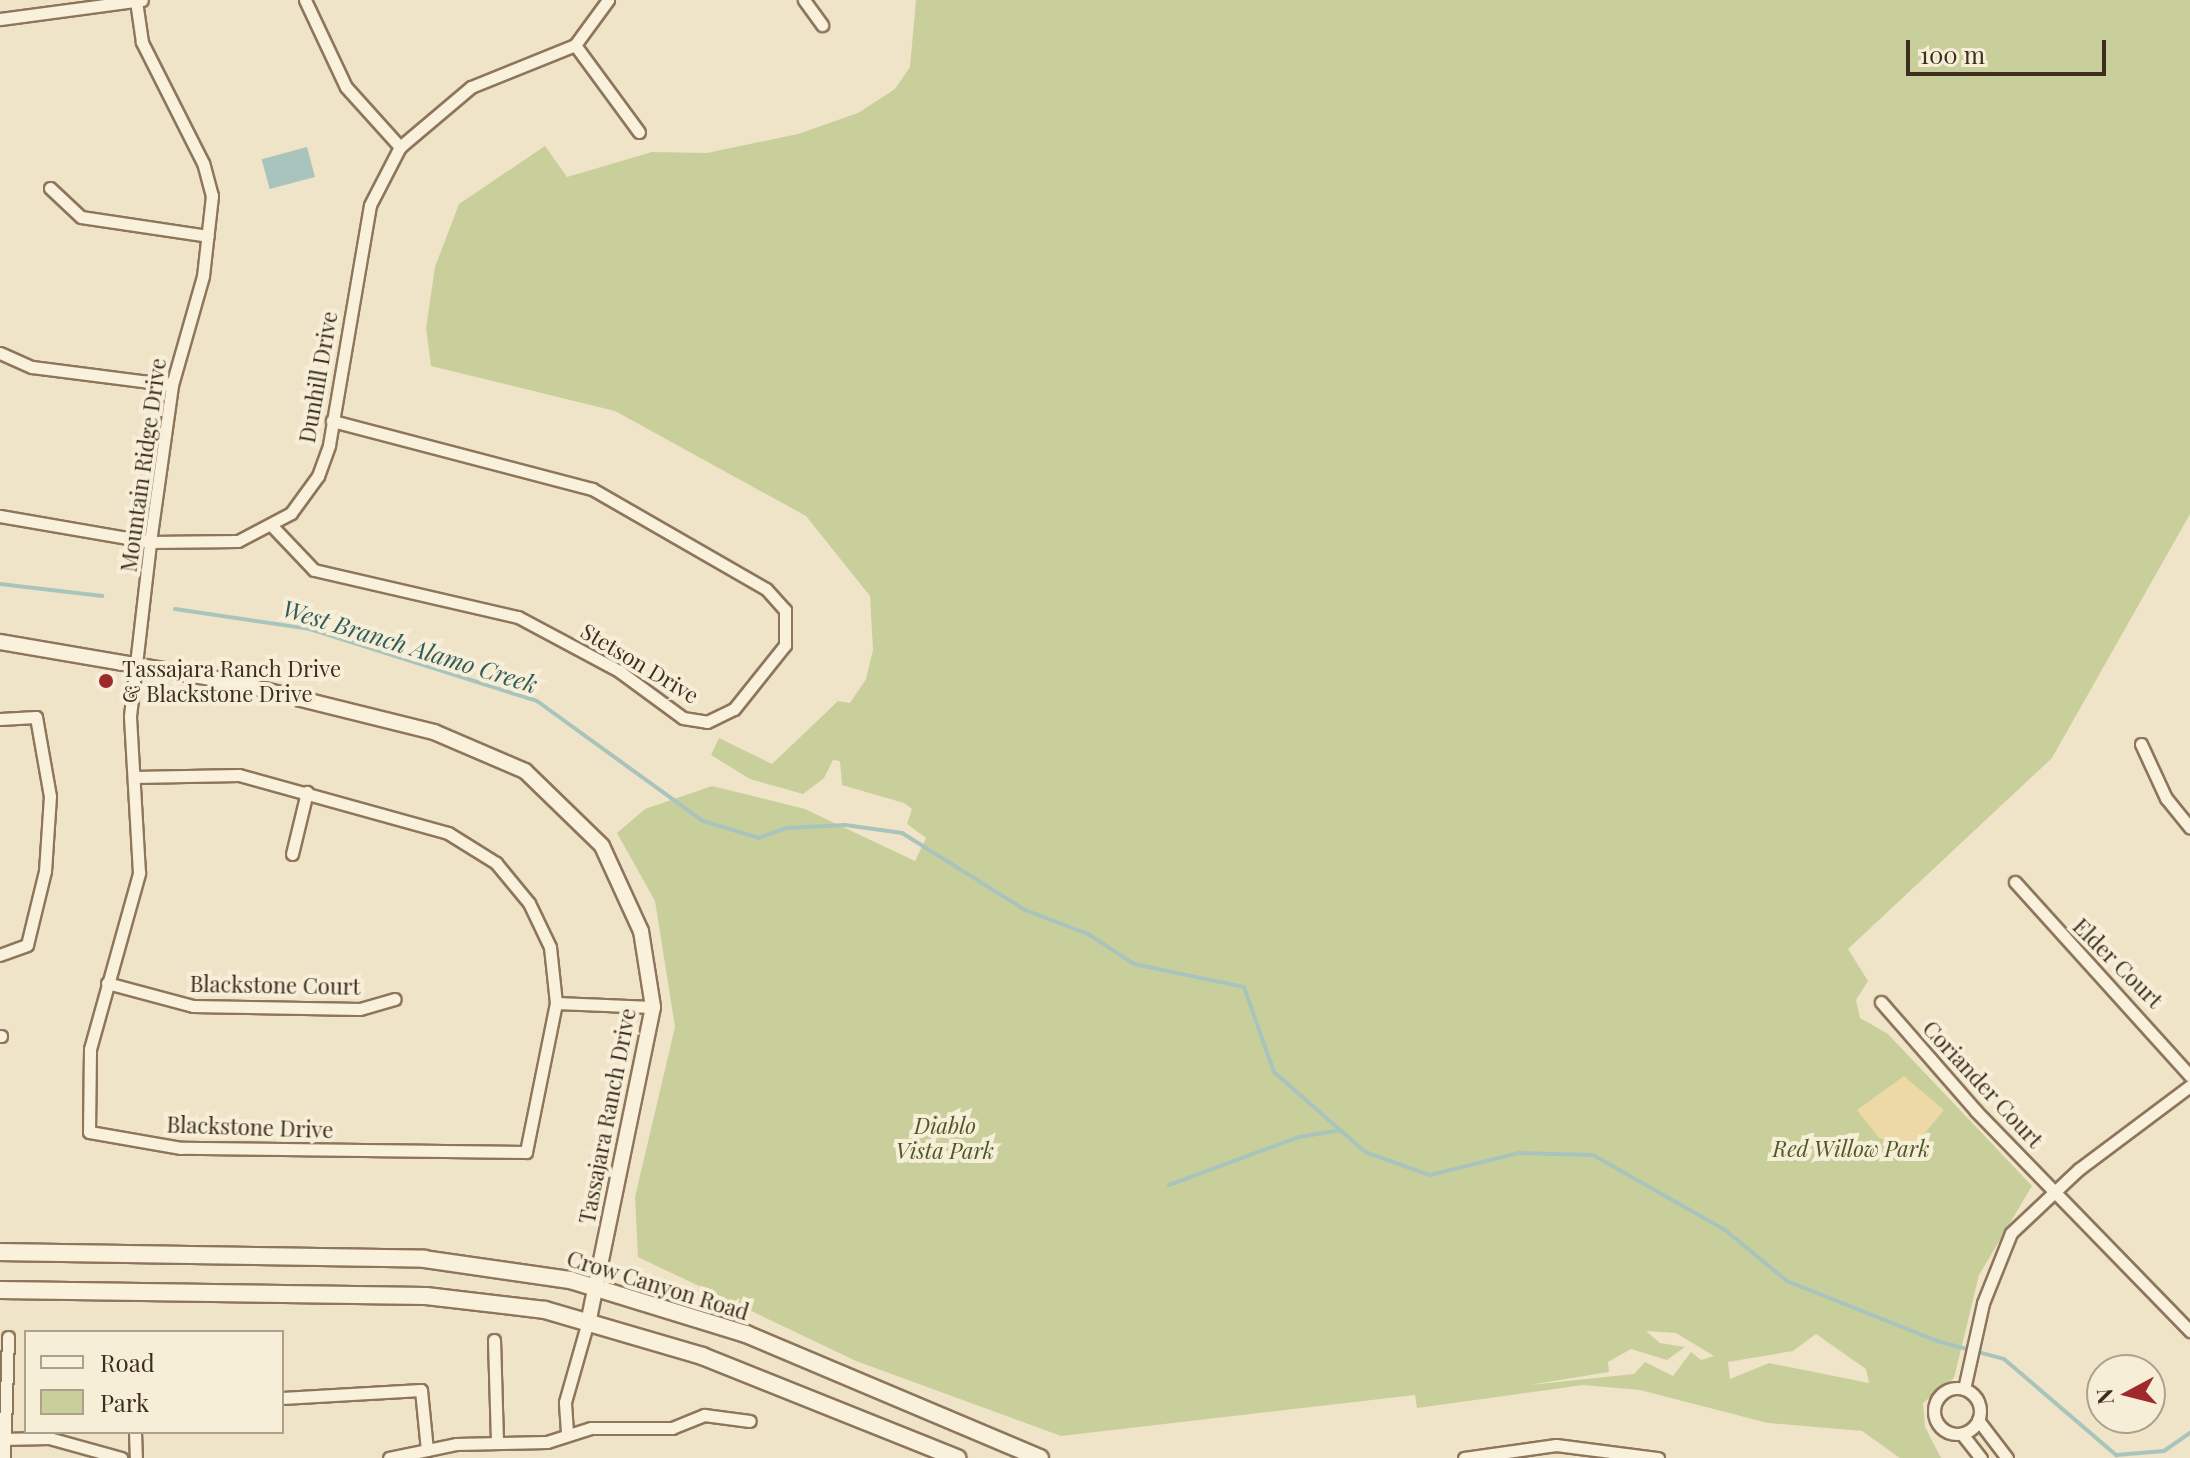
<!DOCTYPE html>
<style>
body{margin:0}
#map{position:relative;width:2190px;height:1458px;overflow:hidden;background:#f0e4c8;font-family:"Playfair Display",serif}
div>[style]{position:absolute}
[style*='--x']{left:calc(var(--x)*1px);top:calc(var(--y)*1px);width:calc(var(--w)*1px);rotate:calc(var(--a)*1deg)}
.green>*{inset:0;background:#c9cf9b}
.sand>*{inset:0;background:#ecd9a5}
.water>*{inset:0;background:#a9c4bc;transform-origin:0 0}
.stream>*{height:4px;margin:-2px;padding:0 2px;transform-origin:2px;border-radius:2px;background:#a9c4bc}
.roads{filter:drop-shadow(2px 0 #8d765c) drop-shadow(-2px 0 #8d765c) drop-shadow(0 2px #8d765c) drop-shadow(0 -2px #8d765c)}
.minor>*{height:11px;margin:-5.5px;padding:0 5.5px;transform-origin:5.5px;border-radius:5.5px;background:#faf1dc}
.minor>.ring{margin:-5.5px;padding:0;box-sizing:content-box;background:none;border:11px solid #faf1dc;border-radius:50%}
.tertiary>*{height:14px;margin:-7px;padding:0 7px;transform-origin:7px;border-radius:7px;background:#faf1dc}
.secondary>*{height:16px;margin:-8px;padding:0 8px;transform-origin:8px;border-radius:8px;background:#faf1dc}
.dots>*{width:22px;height:22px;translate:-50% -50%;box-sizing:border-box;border:4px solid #f7eed8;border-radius:50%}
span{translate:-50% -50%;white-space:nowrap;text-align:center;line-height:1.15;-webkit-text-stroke:8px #f7eed8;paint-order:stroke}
.street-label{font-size:22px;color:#3d2e20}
.poi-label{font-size:22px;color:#3d2e20}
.left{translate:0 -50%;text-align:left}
.park-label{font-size:22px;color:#4d5a26;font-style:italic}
.water-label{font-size:24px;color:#2f5d5a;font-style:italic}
.legend{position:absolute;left:24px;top:1330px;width:260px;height:104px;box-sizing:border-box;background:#f7eed8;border:2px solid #ada18e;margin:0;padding:10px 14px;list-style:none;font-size:24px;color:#3d2e20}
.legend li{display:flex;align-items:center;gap:16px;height:40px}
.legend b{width:40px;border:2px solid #ada18e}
.north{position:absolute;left:2086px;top:1354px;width:80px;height:80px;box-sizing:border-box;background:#f7eed8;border:2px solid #ada18e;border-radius:50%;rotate:263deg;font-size:22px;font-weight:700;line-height:32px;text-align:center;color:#3d2e20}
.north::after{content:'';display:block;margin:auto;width:28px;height:36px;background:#9e2a2b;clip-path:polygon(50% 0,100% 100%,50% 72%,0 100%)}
.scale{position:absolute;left:1906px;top:40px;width:200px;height:36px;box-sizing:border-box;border:4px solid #3d2e20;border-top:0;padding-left:10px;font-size:24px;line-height:28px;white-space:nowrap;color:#3d2e20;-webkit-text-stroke:6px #f7eed8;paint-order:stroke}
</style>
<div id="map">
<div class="green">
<div style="clip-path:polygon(evenodd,916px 0,2190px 0,2190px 514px,2052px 758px,1848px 949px,1868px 981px,1856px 1000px,1860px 1018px,1888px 1034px,2032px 1186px,1979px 1275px,1954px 1378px,1923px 1403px,1925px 1427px,1941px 1458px,1900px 1458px,1862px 1431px,1768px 1423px,1640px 1390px,1583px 1385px,1417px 1408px,1415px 1395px,1061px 1436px,856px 1361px,638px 1257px,635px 1197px,675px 1027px,655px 901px,617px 833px,645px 809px,712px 786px,805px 809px,915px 861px,926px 838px,907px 824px,912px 809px,904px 803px,842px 785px,840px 761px,833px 760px,824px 778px,803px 794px,750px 779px,711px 755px,719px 738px,772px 764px,838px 701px,850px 703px,866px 679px,873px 650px,870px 596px,806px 516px,615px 411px,431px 366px,426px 328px,435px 267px,459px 204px,545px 146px,567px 177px,652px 152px,707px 153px,798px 134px,858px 113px,895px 89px,910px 67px,916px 0,1646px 1331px,1676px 1333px,1714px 1356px,1701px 1360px,1691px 1352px,1673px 1376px,1645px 1362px,1634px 1374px,1529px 1385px,1609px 1372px,1608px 1362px,1631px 1349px,1667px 1360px,1685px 1347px,1660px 1343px,1646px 1331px,916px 0,1816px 1334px,1866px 1369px,1869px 1383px,1769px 1363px,1730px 1379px,1728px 1362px,1793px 1351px,1816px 1334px)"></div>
</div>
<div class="sand">
<div style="clip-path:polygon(1904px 1076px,1944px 1110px,1919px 1140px,1902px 1146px,1879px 1138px,1857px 1110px)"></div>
</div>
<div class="water">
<div style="left:307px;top:147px;width:31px;height:47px;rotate:75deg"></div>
</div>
<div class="stream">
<div style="--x:0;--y:584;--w:103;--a:6.7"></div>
<div style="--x:175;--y:609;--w:136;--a:8.4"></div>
<div style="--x:310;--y:629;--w:238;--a:17.6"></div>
<div style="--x:537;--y:701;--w:205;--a:35.9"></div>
<div style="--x:703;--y:821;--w:59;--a:16.9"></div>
<div style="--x:759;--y:838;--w:30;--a:-20"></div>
<div style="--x:787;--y:828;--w:58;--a:-3"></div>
<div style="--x:845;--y:825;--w:58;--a:8"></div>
<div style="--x:902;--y:833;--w:145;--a:32"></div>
<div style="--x:1025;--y:910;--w:67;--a:20.9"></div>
<div style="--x:1088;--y:934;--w:55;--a:33.1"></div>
<div style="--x:1134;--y:964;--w:112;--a:11.8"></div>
<div style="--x:1244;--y:987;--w:90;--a:70.6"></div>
<div style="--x:1274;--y:1072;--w:121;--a:41.3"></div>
<div style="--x:1365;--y:1152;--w:69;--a:19.5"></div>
<div style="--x:1430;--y:1175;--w:92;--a:-13.9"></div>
<div style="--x:1519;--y:1153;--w:74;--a:1.5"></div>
<div style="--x:1593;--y:1155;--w:152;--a:29.6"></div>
<div style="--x:1725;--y:1230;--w:80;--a:39.4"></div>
<div style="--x:1787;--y:1281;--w:162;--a:21.8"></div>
<div style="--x:1937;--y:1341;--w:69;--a:15"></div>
<div style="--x:2004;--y:1359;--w:148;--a:40.6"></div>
<div style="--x:2116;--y:1455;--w:48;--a:-4.8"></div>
<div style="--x:2164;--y:1451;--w:32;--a:-35"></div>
<div style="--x:1169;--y:1185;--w:139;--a:-20.3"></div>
<div style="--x:1299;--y:1137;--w:43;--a:-9.5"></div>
</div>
<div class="roads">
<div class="minor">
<div style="--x:305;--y:0;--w:96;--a:64.8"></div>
<div style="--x:346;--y:87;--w:81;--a:48"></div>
<div style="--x:400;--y:147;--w:93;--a:-40.2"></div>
<div style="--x:471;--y:87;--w:112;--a:-22"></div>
<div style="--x:575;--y:45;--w:56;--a:-53.7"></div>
<div style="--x:804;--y:0;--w:31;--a:54"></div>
<div style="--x:0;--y:19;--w:143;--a:-7.6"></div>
<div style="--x:575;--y:45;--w:108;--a:53.7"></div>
<div style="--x:50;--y:188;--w:42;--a:43.1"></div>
<div style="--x:81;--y:217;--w:128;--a:8.5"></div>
<div style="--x:0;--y:353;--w:35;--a:24"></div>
<div style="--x:32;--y:367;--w:141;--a:7.3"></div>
<div style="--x:0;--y:516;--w:152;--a:9.8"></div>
<div style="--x:150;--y:542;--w:88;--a:-0.7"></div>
<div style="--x:238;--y:541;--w:60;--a:-27.8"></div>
<div style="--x:291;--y:513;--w:46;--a:-53.9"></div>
<div style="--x:318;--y:476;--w:33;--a:-70"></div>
<div style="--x:329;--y:445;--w:243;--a:-80.3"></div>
<div style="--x:370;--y:205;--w:65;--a:-62.7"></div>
<div style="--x:273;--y:527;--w:59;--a:46.4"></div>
<div style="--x:314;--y:570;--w:209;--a:13"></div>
<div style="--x:518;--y:617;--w:115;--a:28.1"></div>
<div style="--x:619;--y:671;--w:79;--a:36.3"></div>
<div style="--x:683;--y:718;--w:24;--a:9"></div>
<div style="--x:707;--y:722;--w:30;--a:-26"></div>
<div style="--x:734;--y:709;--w:82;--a:-51.4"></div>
<div style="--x:785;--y:645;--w:35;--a:-90"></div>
<div style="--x:785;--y:610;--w:28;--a:-132"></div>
<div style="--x:766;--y:589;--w:201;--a:-150.1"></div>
<div style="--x:592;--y:489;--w:269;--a:-165.3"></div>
<div style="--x:0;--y:719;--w:36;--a:-3"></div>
<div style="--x:36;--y:717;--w:80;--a:80"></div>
<div style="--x:50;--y:796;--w:75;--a:93.8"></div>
<div style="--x:45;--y:871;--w:76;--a:103.7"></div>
<div style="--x:27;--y:945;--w:29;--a:160"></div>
<div style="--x:2141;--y:744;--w:60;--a:65.2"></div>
<div style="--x:2166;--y:798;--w:38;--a:51"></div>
<div style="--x:134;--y:777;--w:105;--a:-1.1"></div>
<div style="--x:239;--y:775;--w:217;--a:15.5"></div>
<div style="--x:448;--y:833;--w:57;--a:32"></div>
<div style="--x:496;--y:863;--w:52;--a:50.5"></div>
<div style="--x:529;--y:903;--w:49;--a:64.5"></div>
<div style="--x:550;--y:947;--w:56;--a:83.9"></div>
<div style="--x:556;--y:1003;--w:152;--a:101.4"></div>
<div style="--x:526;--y:1152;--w:345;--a:-179.3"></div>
<div style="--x:181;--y:1148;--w:93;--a:-170.1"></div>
<div style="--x:89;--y:1132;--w:83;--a:-89.3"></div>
<div style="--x:90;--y:1049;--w:183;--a:-74.4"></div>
<div style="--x:139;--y:873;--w:157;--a:-93.3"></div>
<div style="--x:130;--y:716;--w:175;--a:-83.4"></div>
<div style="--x:150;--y:542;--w:159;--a:-82"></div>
<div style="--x:172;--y:385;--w:113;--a:-74.1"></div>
<div style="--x:203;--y:276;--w:81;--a:-83.6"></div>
<div style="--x:212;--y:196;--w:34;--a:-105"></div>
<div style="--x:203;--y:163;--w:136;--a:-116.8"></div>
<div style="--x:142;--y:42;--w:41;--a:-98.3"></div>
<div style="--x:292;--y:854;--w:64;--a:-76.4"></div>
<div style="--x:2015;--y:882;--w:261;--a:47.9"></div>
<div style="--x:107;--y:983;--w:89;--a:15"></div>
<div style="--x:193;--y:1006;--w:167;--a:1"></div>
<div style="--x:360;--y:1009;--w:36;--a:-16"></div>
<div style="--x:1881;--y:1002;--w:145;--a:48.9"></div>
<div style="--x:1976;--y:1111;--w:307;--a:45.8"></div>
<div style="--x:556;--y:1003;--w:97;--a:2.4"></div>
<div style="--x:0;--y:1036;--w:1;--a:0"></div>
<div style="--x:494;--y:1340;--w:102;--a:88.3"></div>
<div class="ring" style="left:1934px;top:1388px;width:35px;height:35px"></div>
<div style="--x:1964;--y:1389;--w:88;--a:-77.5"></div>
<div style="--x:1983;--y:1303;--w:75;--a:-68.2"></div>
<div style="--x:2011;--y:1233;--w:93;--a:-43.3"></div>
<div style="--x:2079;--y:1169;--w:139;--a:-36.8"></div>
<div style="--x:282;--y:1398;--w:139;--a:-3.3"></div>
<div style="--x:421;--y:1390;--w:60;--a:84.3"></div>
<div style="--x:1978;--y:1420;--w:48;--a:52.7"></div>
<div style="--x:135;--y:1432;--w:26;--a:88"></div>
<div style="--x:567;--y:1432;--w:30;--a:-94"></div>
<div style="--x:565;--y:1402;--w:87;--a:-74.1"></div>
<div style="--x:1962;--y:1434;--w:31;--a:52"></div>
<div style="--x:0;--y:1439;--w:49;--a:-1.2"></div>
<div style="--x:49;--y:1438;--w:75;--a:15.5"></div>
<div style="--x:4;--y:1458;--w:121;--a:-88.1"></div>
<div style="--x:389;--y:1458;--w:68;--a:-11.8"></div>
<div style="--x:456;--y:1444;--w:91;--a:-1.3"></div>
<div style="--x:547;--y:1442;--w:46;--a:-17.7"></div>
<div style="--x:591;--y:1428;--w:81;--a:0"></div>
<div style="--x:672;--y:1428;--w:35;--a:-22"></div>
<div style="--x:704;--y:1415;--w:46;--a:7.4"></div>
<div style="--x:1464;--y:1458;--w:93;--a:-8"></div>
<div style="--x:1556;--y:1445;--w:103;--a:7.3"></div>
</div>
<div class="tertiary">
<div style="--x:0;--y:642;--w:231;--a:9.7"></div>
<div style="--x:228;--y:681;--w:212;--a:13.9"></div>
<div style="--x:434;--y:732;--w:99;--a:23.2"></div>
<div style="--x:525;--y:771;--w:107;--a:44.2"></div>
<div style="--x:602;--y:846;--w:94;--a:65.4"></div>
<div style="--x:641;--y:931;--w:77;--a:81"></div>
<div style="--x:653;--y:1007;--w:318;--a:101.6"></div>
</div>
<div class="secondary">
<div style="--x:0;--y:1252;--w:424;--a:0.9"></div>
<div style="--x:424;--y:1259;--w:148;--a:8.2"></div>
<div style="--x:570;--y:1280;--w:184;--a:17.1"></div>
<div style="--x:746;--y:1334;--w:319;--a:22.9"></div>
<div style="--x:0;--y:1290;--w:426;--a:0.8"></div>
<div style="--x:426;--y:1296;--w:120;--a:6.7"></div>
<div style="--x:545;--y:1310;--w:164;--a:16.3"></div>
<div style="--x:702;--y:1356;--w:275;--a:21.8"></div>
</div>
</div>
<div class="dots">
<div style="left:106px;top:681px;background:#9e2a2b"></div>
</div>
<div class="street-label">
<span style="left:318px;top:377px;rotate:-80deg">Dunhill Drive</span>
<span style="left:143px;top:465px;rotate:-82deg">Mountain Ridge Drive</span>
<span style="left:640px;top:663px;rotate:31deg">Stetson Drive</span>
<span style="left:2118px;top:963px;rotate:45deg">Elder Court</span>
<span style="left:275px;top:985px;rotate:1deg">Blackstone Court</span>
<span style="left:1983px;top:1084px;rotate:47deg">Coriander Court</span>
<span style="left:607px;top:1116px;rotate:-79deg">Tassajara Ranch Drive</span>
<span style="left:250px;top:1127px;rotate:2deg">Blackstone Drive</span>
<span style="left:658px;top:1285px;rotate:17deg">Crow Canyon Road</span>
</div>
<div class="poi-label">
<span class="left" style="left:122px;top:681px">Tassajara Ranch Drive<br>&amp; Blackstone Drive</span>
</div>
<div class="park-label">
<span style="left:945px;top:1138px">Diablo<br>Vista Park</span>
<span style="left:1851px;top:1149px">Red Willow Park</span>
</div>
<div class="water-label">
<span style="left:410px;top:646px;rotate:17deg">West Branch Alamo Creek</span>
</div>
<ul class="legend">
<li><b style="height:10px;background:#faf1dc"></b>Road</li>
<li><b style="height:22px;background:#c9cf9b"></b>Park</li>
</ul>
<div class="north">N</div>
<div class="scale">100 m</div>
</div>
